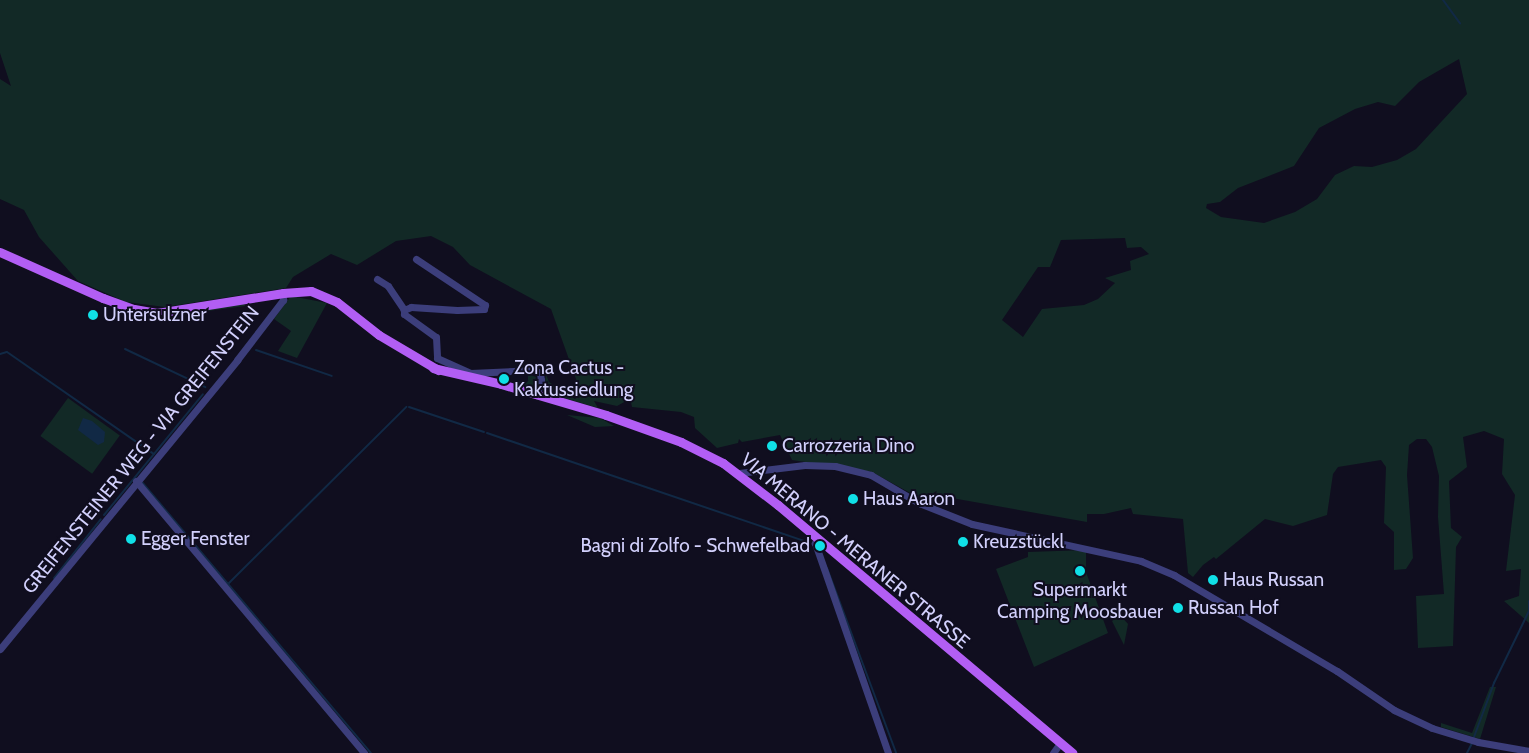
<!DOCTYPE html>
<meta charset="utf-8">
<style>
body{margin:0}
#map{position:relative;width:1529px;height:753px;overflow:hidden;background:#100e1f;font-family:Cabin,sans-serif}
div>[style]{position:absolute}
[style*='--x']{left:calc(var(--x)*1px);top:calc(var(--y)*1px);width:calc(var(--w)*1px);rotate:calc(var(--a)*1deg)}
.green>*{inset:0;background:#122926;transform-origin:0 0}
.water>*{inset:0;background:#112945}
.stream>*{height:2px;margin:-1px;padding:0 1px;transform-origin:1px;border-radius:1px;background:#112945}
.minor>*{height:7px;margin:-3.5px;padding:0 3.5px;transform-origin:3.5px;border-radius:3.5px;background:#3c3e7b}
.major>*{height:9px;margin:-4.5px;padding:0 4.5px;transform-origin:4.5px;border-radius:4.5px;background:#b25ef4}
.dots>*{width:14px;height:14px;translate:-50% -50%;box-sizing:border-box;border:2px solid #100e1f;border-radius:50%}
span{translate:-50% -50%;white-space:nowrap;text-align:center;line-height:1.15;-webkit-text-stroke:4px #100e1f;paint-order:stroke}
.poi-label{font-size:19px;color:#d2d0fc}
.left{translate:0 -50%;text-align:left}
.right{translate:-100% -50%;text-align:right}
.street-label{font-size:19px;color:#d2d0fc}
</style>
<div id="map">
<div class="green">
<div style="clip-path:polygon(evenodd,0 0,1529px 0,1529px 623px,1504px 601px,1519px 596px,1521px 569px,1506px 571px,1515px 495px,1502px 474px,1504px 439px,1484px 431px,1463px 437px,1467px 467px,1449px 481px,1451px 528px,1462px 537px,1456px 547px,1453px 646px,1418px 648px,1416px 596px,1444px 594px,1438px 517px,1439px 476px,1432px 447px,1426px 439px,1417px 439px,1409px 445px,1407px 475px,1413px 558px,1406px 569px,1394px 570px,1394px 532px,1384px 523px,1386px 467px,1381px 460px,1338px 467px,1333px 474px,1327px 515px,1293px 526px,1265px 519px,1216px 559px,1214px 557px,1203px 565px,1193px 577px,1188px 573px,1183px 519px,1133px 514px,1131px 508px,1104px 514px,1087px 514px,1087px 522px,935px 495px,932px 505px,872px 472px,792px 460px,780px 435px,742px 442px,739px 439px,738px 443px,717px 448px,695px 428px,694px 417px,681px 412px,632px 407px,631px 402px,626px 401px,617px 406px,594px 401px,598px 408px,544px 392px,546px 374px,549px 382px,575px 399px,581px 393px,551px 309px,470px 265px,453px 247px,431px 236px,396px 241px,357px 265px,331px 254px,293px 277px,286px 288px,165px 307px,126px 302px,78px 281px,39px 237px,24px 210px,0 199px,0 79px,11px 86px,0 53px,0 0,1459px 59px,1467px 94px,1416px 149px,1397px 160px,1372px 167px,1354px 166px,1335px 175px,1317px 199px,1295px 212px,1264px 223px,1221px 217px,1206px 208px,1207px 204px,1220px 202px,1238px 188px,1294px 166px,1319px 128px,1355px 109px,1378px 102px,1395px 106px,1419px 82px,1459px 59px,0 0,1125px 238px,1127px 248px,1141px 247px,1149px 254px,1130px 261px,1131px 270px,1105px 278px,1115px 283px,1098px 299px,1084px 305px,1042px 309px,1023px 337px,1002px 320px,1038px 267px,1050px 267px,1061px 240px,1125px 238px)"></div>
<div style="clip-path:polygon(291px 296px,327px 303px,297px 358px,278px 351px,291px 331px,274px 319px)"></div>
<div style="clip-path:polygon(244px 302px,245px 306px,156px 318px,156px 317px)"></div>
<div style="clip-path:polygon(524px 374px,528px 374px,536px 377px,533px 388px,515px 382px,528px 381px,528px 374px)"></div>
<div style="left:68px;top:398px;width:64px;height:47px;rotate:36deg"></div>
<div style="clip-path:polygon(567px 415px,600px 418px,614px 426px,595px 427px)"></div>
<div style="clip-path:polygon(1086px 550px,1086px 572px,1108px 633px,1034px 667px,996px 569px,1028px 557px,1028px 552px)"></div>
<div style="clip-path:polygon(1120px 615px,1128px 624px,1124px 645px,1112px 621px)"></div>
<div style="clip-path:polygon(1490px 687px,1496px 687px,1480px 739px,1441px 727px,1441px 723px,1472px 733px)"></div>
</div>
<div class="water">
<div style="clip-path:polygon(83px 418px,92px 421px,105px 432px,104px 442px,98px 445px,78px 430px)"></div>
</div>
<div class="stream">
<div style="--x:1443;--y:0;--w:29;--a:54"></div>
<div style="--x:125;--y:349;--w:89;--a:25.4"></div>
<div style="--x:256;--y:350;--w:80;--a:18.9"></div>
<div style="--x:0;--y:354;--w:7;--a:-16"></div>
<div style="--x:7;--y:352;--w:179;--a:34.8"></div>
<div style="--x:409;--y:407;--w:79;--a:18.4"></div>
<div style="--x:487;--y:433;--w:341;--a:18.8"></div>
<div style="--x:141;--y:481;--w:356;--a:49.8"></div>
<div style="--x:104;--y:515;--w:156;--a:-50.7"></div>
<div style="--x:827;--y:568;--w:197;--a:69.5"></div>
<div style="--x:54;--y:578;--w:75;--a:-51.5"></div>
<div style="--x:229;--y:583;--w:250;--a:-44.8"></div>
<div style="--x:1474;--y:737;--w:58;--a:-69.7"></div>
<div style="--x:1494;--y:683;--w:80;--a:-64.1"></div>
<div style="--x:1529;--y:611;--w:10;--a:-90"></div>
<div style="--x:1467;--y:753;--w:11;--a:-63"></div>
</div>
<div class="minor">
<div style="--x:416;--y:259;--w:83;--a:33.7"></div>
<div style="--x:485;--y:305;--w:4;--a:104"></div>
<div style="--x:484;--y:309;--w:27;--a:178"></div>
<div style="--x:457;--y:310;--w:46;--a:-176.3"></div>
<div style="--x:411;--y:307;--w:8;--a:157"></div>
<div style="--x:404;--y:310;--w:4;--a:90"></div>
<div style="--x:404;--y:314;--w:39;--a:36"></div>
<div style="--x:436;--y:337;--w:21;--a:87"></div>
<div style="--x:437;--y:358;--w:36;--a:24"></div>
<div style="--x:470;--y:373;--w:65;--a:-2.6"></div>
<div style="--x:535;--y:370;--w:6;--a:31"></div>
<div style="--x:540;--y:373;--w:7;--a:82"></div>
<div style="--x:541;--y:380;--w:16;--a:105"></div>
<div style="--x:377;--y:279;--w:13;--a:32"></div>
<div style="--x:388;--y:286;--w:29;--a:56"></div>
<div style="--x:739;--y:473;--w:66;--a:-6.9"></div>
<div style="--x:805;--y:465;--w:30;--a:2"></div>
<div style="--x:835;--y:466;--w:37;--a:14"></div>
<div style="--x:871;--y:475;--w:56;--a:30.3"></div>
<div style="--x:919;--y:503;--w:57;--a:21.6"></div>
<div style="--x:972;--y:524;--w:173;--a:12.3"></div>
<div style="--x:1141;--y:561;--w:36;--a:23"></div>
<div style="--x:1174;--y:575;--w:189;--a:30.5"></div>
<div style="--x:1337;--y:671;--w:69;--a:34.4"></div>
<div style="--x:1394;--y:710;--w:42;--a:25.3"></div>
<div style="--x:1432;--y:728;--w:48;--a:16.9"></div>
<div style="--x:1478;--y:742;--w:52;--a:10"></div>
<div style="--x:136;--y:481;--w:355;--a:50"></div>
<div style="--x:819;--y:539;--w:6;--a:135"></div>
<div style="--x:815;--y:543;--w:222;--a:70.8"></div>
<div style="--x:0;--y:649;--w:374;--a:-50.6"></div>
<div style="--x:237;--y:360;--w:76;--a:-52.5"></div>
<div style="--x:283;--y:300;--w:7;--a:-90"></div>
<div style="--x:1053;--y:753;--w:12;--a:-55"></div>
</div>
<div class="major">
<div style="--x:0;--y:252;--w:113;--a:24.1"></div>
<div style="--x:103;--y:298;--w:33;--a:20"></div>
<div style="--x:134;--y:309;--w:23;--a:10"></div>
<div style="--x:157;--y:313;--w:128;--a:-9"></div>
<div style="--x:283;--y:293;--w:28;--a:-4"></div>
<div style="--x:311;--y:291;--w:28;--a:23"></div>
<div style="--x:337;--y:302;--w:53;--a:38.2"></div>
<div style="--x:379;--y:335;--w:69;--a:30.7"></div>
<div style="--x:433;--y:368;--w:70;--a:13.2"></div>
<div style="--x:501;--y:384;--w:109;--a:16.4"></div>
<div style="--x:606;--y:415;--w:80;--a:19.8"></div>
<div style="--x:681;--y:442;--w:47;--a:26.6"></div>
<div style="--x:723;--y:463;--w:69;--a:37.4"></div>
<div style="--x:778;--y:505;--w:385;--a:40.1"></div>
</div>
<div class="dots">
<div style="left:93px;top:315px;background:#10e0e7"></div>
<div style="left:504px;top:379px;background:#10e0e7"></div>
<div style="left:772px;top:446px;background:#10e0e7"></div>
<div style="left:853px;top:499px;background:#10e0e7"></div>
<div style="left:131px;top:539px;background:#10e0e7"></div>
<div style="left:963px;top:542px;background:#10e0e7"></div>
<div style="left:820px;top:546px;background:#10e0e7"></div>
<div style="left:1080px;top:571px;background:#10e0e7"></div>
<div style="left:1213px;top:580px;background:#10e0e7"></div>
<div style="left:1178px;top:608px;background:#10e0e7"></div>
</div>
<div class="poi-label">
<span class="left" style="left:103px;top:315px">Untersulzner</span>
<span class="left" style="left:514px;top:379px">Zona Cactus -<br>Kaktussiedlung</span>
<span class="left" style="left:782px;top:446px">Carrozzeria Dino</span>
<span class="left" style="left:863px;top:499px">Haus Aaron</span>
<span class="left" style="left:141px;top:539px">Egger Fenster</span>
<span class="left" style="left:973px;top:542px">Kreuzstückl</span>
<span class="right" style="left:810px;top:546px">Bagni di Zolfo - Schwefelbad</span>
<span class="left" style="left:1223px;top:580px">Haus Russan</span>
<span style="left:1080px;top:601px">Supermarkt<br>Camping Moosbauer</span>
<span class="left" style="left:1188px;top:608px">Russan Hof</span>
</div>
<div class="street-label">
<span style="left:141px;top:450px;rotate:-51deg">GREIFENSTEINER WEG - VIA GREIFENSTEIN</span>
<span style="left:855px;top:551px;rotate:40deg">VIA MERANO - MERANER STRASSE</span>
</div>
</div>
